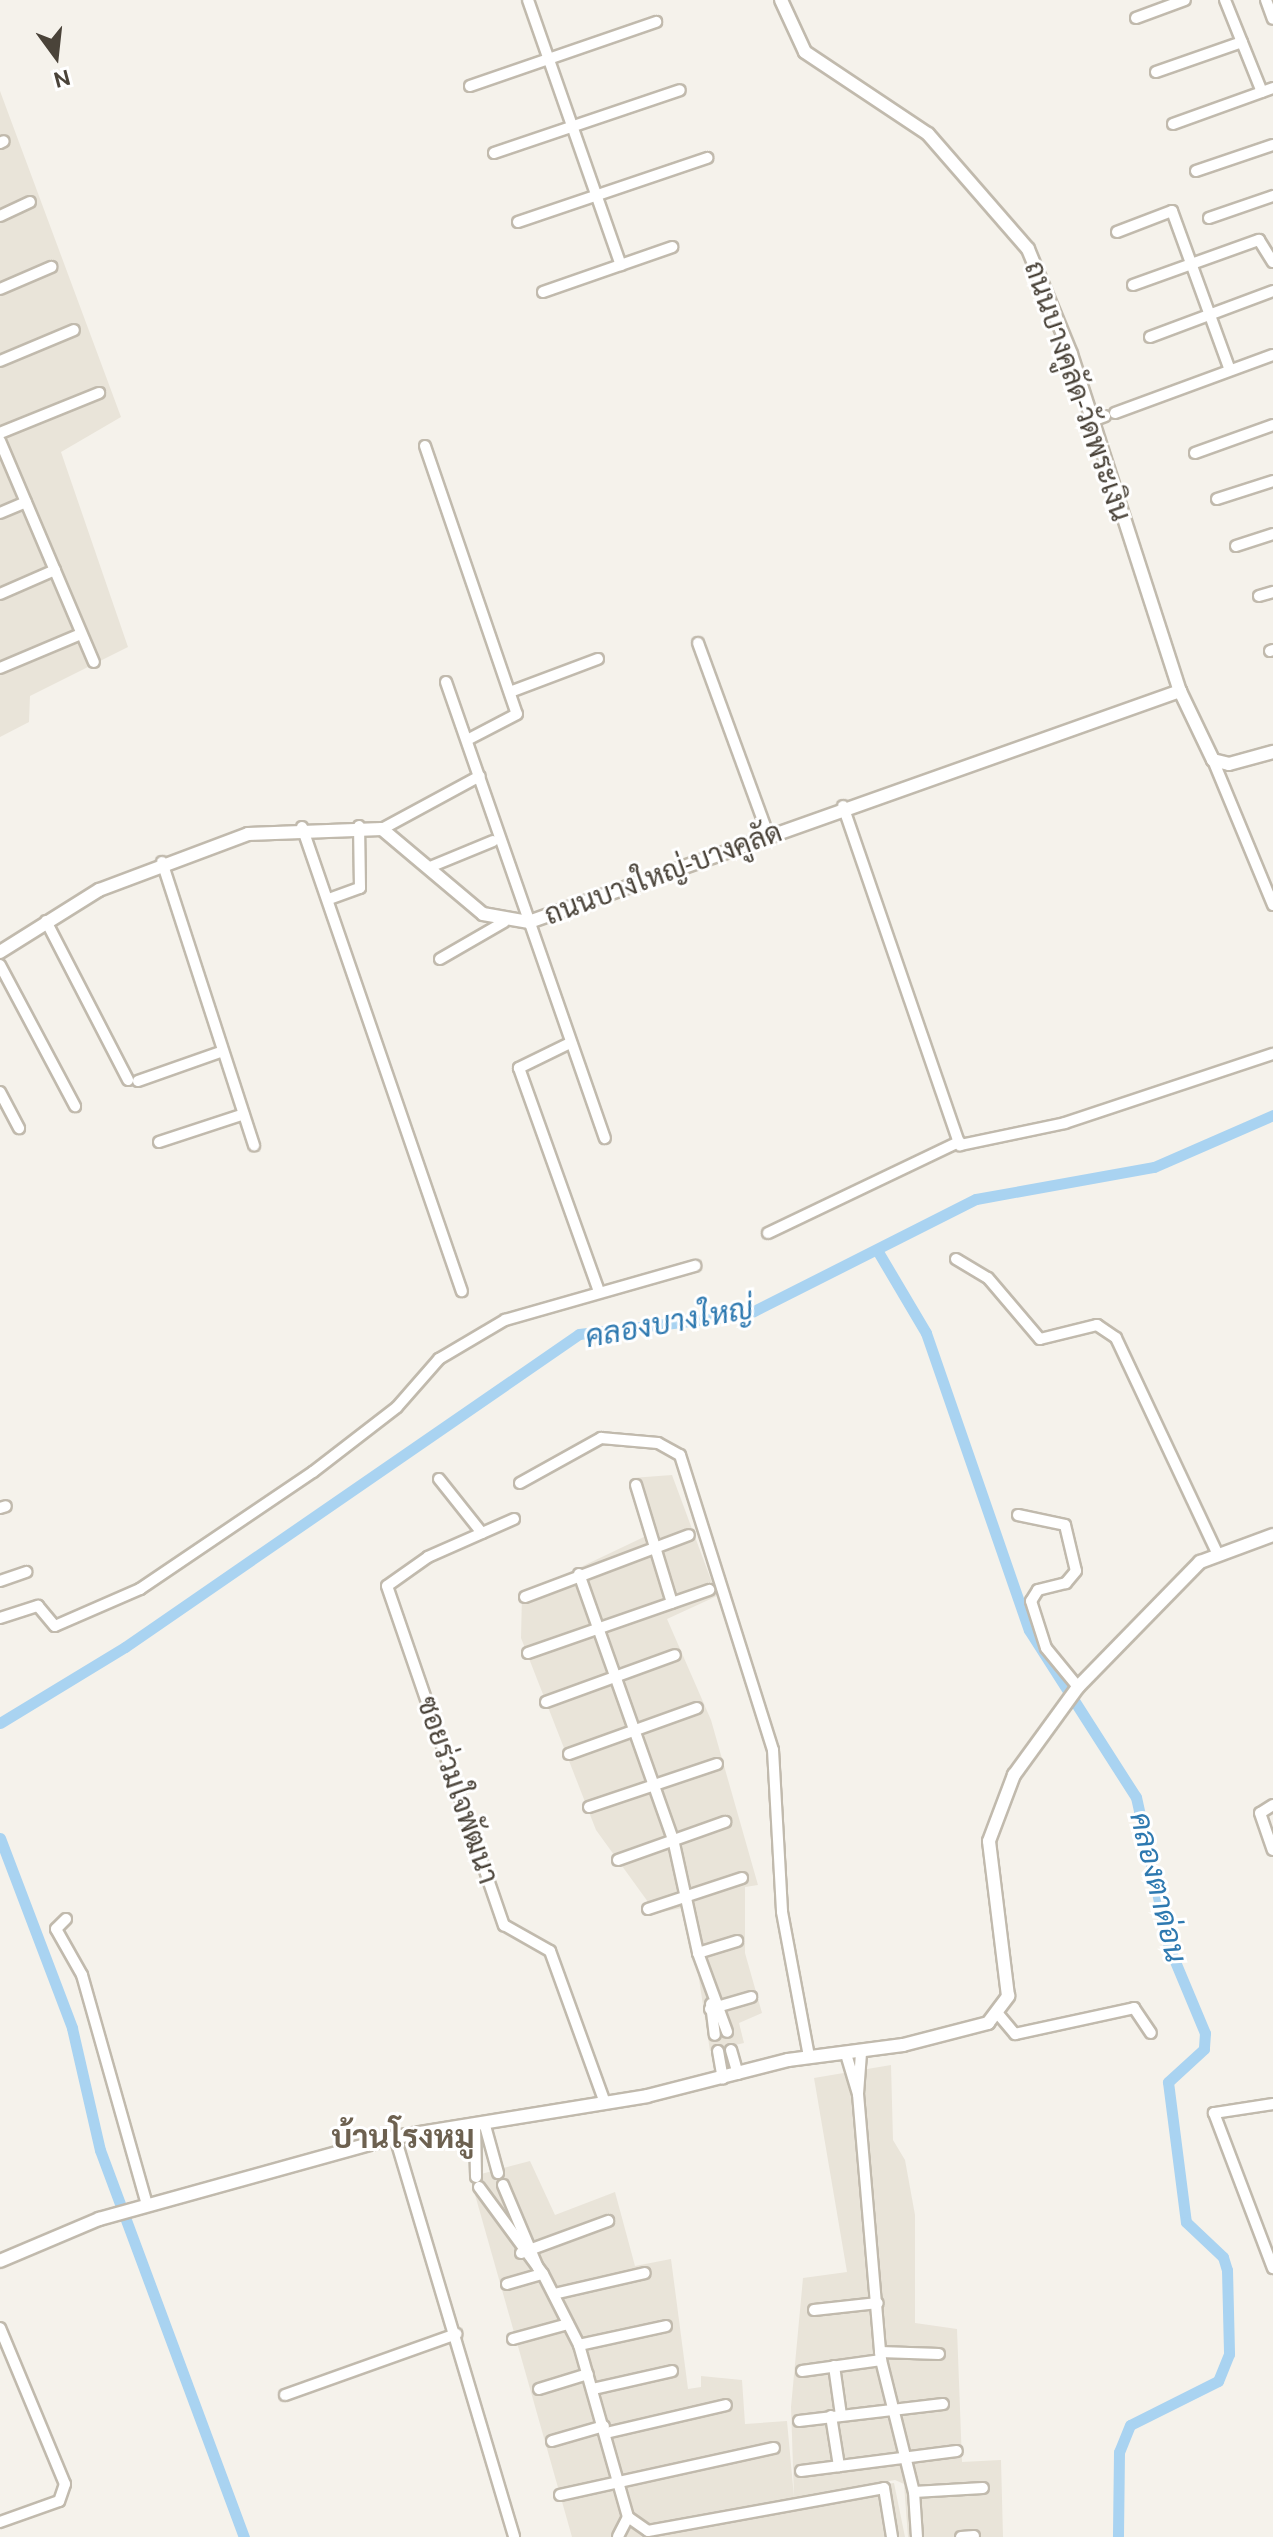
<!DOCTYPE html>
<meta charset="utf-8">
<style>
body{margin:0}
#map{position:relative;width:1273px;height:2537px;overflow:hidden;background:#f5f2eb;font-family:Ubuntu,Sarabun,sans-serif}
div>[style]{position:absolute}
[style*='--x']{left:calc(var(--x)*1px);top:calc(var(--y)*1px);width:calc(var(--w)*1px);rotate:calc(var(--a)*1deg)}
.residential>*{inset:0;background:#e9e4d9}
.canal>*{height:11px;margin:-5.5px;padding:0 5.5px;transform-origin:5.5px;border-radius:5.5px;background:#a9d3f1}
.roads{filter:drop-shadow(2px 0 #c1baad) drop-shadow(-2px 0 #c1baad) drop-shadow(0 2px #c1baad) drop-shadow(0 -2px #c1baad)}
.minor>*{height:10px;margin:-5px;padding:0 5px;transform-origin:5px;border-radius:5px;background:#fff}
.tertiary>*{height:12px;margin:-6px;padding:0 6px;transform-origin:6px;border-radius:6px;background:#fff}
span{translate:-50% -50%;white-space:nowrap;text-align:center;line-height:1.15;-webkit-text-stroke:6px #fff;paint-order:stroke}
.street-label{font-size:28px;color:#4a4339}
.water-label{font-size:30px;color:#2e79b0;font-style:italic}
.quarter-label{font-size:32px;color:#6d6150;font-weight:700}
.north{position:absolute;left:16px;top:16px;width:80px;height:80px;-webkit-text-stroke:6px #fff;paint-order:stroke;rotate:165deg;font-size:22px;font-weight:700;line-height:32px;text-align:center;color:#4a4339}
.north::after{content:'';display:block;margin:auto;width:28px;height:36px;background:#4a4339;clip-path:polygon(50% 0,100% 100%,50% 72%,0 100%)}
</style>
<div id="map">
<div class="residential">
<div style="clip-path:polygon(0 91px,121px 417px,61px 452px,128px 647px,30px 696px,29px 722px,0 737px)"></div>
<div style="clip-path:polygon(672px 1475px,717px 1596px,667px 1619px,711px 1720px,758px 1885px,745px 1887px,745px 1953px,762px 2013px,739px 2023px,744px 2043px,710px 2051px,688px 1907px,656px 1913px,596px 1830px,521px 1638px,522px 1595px,646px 1536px,632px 1478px)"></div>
<div style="clip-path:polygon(891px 2065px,893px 2140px,905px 2160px,915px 2215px,915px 2323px,957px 2329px,962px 2462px,1001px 2460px,1003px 2537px,908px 2537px,904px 2484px,895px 2480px,805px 2495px,894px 2483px,905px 2537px,572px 2537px,470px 2177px,530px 2161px,555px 2215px,615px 2192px,635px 2266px,671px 2259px,688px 2389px,701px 2387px,701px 2376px,742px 2380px,745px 2424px,787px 2421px,794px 2497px,791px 2407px,803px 2278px,847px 2272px,814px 2078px)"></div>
</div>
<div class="canal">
<div style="--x:877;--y:1250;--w:96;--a:59.4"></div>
<div style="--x:926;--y:1333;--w:314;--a:70.9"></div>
<div style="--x:1029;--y:1630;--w:198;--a:57.4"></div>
<div style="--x:1136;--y:1797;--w:154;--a:77.6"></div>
<div style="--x:1169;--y:1947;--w:93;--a:67.3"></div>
<div style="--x:1205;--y:2033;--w:16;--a:94"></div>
<div style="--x:1204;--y:2049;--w:49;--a:137.5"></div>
<div style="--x:1168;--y:2082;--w:141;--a:82.7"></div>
<div style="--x:1186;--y:2222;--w:51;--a:43.4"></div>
<div style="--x:1223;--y:2257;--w:14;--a:73"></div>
<div style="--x:1227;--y:2270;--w:84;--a:88.6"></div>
<div style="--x:1229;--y:2354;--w:29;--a:112"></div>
<div style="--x:1218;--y:2381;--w:98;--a:153.4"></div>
<div style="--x:1130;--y:2425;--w:29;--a:112"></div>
<div style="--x:1119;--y:2452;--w:85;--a:90.7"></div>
<div style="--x:0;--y:1723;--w:146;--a:-31.3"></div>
<div style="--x:125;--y:1647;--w:551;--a:-34.58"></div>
<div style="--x:579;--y:1334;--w:170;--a:-6.7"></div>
<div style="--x:748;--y:1314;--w:255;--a:-26.8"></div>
<div style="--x:976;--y:1199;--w:181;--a:-10.2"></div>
<div style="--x:1154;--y:1167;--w:130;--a:-23.6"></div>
<div style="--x:0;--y:1838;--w:203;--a:69.2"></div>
<div style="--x:72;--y:2028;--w:125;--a:77.1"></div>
<div style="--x:100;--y:2150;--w:413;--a:69.6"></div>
</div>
<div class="roads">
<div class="minor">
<div style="--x:528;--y:0;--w:281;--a:70.7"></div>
<div style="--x:1225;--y:0;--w:99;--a:68.1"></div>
<div style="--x:1266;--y:0;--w:20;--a:70"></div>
<div style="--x:1136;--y:18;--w:52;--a:-20.2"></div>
<div style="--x:1156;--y:72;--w:91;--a:-19.2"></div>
<div style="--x:470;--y:86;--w:197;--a:-19"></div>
<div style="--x:1173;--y:124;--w:106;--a:-19.8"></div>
<div style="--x:0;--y:143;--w:4;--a:-27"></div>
<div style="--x:494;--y:153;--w:196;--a:-18.7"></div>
<div style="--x:1196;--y:171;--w:81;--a:-18.7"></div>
<div style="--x:0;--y:216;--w:33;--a:-25"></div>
<div style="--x:1209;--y:218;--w:68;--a:-19"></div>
<div style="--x:518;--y:222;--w:200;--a:-18.7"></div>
<div style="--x:1117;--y:232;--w:59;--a:-20.9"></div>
<div style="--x:1172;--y:211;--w:169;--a:70"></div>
<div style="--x:1133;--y:285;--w:134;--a:-19.7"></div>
<div style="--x:1259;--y:240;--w:26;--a:58"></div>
<div style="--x:0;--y:289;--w:56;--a:-23.3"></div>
<div style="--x:543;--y:292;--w:137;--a:-19.2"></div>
<div style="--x:1150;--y:337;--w:131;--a:-20.5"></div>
<div style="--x:0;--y:361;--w:80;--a:-22.7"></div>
<div style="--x:1115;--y:413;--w:168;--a:-20.2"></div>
<div style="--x:1092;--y:421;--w:14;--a:-21"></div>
<div style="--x:0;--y:433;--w:107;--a:-22"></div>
<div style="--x:0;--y:441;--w:240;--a:67"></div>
<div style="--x:425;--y:446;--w:283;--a:71.1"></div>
<div style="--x:517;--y:714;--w:56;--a:152.5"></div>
<div style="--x:1195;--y:453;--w:83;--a:-19.7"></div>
<div style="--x:1217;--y:499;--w:59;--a:-17.8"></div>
<div style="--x:0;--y:513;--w:28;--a:-23"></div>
<div style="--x:1236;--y:546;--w:39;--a:-18"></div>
<div style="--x:0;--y:594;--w:60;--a:-23.6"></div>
<div style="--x:1259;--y:596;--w:15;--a:-16"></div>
<div style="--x:698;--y:643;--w:203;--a:69.9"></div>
<div style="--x:1270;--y:651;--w:3;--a:-18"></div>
<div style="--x:0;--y:668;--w:88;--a:-22.8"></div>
<div style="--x:446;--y:682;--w:483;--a:70.8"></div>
<div style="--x:510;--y:692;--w:94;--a:-20.6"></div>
<div style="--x:1213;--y:760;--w:157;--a:67.5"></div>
<div style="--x:843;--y:806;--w:359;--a:71"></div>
<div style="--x:960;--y:1145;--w:107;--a:-11.8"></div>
<div style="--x:1065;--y:1123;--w:219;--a:-18.4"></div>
<div style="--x:302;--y:827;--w:491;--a:71"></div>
<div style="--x:382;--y:829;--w:111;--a:-28.4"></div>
<div style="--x:162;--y:862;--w:298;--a:72"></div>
<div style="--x:430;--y:867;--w:68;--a:-22.4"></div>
<div style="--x:329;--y:899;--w:33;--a:-20"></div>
<div style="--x:360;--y:888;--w:62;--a:-90.9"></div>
<div style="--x:46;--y:921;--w:179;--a:62.7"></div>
<div style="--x:440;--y:959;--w:74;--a:-30"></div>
<div style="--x:0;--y:965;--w:160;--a:62"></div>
<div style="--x:570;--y:1043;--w:57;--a:153.9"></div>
<div style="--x:519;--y:1068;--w:235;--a:70.3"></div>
<div style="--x:138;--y:1081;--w:90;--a:-19.4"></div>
<div style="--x:0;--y:1092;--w:41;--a:62.2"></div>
<div style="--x:159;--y:1142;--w:89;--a:-18.2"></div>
<div style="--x:768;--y:1233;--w:212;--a:-25.5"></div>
<div style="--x:956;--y:1259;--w:37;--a:31"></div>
<div style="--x:988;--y:1278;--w:80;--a:49.6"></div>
<div style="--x:1040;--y:1339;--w:59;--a:-13.8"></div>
<div style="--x:1097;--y:1325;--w:23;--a:34"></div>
<div style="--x:1116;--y:1338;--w:238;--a:64.8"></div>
<div style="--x:439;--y:1479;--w:69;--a:51.5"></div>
<div style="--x:520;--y:1483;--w:93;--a:-29.1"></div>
<div style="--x:601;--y:1438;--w:57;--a:5"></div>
<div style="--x:658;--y:1443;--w:25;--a:29"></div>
<div style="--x:680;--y:1455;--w:309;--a:72.5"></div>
<div style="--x:773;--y:1750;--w:162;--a:86.8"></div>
<div style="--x:782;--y:1912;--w:147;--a:79.4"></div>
<div style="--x:636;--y:1485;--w:123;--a:73"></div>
<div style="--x:0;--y:1508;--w:6;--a:-18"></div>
<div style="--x:1018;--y:1515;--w:48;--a:12"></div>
<div style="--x:1065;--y:1525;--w:47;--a:76.6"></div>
<div style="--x:1076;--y:1571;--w:16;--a:130"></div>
<div style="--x:1066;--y:1583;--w:29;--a:166"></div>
<div style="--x:1038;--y:1590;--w:13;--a:122"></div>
<div style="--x:1031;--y:1601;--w:49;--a:72.3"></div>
<div style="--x:1046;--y:1648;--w:50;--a:50.6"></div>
<div style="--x:514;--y:1519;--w:94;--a:156.2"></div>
<div style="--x:428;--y:1557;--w:50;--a:144.7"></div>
<div style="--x:387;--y:1586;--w:359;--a:71"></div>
<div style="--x:504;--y:1925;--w:53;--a:29.5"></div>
<div style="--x:550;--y:1951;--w:162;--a:70.1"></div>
<div style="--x:579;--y:1574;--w:281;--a:70.5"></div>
<div style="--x:673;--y:1839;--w:117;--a:77.6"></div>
<div style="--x:698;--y:1953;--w:84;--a:69.8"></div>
<div style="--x:0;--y:1581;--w:28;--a:-19"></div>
<div style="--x:525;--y:1597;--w:175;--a:-20.7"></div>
<div style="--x:0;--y:1618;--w:40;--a:-18"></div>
<div style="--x:38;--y:1606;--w:26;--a:50"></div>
<div style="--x:55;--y:1626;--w:93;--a:-23.5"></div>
<div style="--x:140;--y:1589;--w:209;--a:-34.1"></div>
<div style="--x:313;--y:1472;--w:106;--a:-37.7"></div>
<div style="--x:397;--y:1407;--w:64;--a:-48.8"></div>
<div style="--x:439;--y:1359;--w:77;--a:-30.6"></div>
<div style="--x:505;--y:1320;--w:198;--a:-15.9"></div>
<div style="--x:528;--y:1653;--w:192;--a:-19.2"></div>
<div style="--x:546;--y:1702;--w:137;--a:-20"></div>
<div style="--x:569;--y:1754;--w:136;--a:-19.8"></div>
<div style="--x:1273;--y:1805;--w:15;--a:148"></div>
<div style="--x:1260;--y:1813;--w:39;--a:71"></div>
<div style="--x:589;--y:1807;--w:135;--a:-18.6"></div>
<div style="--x:618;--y:1860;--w:114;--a:-19.6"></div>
<div style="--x:648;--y:1909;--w:99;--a:-18.3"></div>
<div style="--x:66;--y:1919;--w:14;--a:135"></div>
<div style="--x:56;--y:1929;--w:53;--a:60.5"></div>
<div style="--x:82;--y:1975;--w:239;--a:74.2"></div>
<div style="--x:698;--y:1953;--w:41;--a:-17.1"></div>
<div style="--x:711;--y:2004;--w:31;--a:83"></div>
<div style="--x:710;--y:2009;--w:43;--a:-16.3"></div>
<div style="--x:999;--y:2015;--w:25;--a:50"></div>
<div style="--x:1015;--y:2034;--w:122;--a:-12.3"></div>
<div style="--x:1134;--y:2008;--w:30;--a:56"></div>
<div style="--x:731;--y:2050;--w:25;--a:74"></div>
<div style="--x:718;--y:2051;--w:28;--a:80"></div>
<div style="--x:846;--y:2054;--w:42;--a:73.3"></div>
<div style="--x:858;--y:2094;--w:267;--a:85.1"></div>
<div style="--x:881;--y:2360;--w:136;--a:76"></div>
<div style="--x:914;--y:2492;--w:45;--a:86.2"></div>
<div style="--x:858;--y:2094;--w:41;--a:-85.8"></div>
<div style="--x:1273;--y:2104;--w:60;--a:171.3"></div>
<div style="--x:1214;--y:2113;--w:166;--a:69.2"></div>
<div style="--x:484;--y:2122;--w:53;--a:74.6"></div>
<div style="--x:475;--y:2124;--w:53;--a:88.9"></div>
<div style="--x:395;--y:2137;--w:417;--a:73.4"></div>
<div style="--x:503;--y:2185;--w:90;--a:67.1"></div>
<div style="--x:479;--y:2187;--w:108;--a:53.7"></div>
<div style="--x:543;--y:2274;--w:80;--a:63.1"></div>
<div style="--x:579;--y:2345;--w:179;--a:74.1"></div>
<div style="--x:628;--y:2517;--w:22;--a:117"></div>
<div style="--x:521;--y:2253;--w:93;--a:-20.2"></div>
<div style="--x:507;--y:2284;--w:37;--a:-16"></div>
<div style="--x:554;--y:2294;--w:93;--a:-13"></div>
<div style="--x:814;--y:2310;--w:64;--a:-6.2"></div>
<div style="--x:0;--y:2328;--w:169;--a:67.4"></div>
<div style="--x:65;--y:2484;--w:18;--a:109"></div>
<div style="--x:59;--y:2501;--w:63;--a:160.4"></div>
<div style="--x:513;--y:2339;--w:57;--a:-15.3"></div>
<div style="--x:579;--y:2345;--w:89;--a:-12.3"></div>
<div style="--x:880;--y:2352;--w:59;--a:1.9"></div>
<div style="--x:834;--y:2366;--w:49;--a:81.9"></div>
<div style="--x:802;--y:2371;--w:80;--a:-7.9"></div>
<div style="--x:539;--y:2389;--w:51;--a:-17"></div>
<div style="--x:593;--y:2389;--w:81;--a:-12.8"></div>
<div style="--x:285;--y:2395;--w:182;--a:-19.6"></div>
<div style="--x:831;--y:2416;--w:51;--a:80.9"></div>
<div style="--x:799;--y:2421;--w:145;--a:-6.7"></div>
<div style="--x:606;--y:2433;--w:123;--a:-13.1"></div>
<div style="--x:552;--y:2441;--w:54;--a:-16.1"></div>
<div style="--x:801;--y:2471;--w:157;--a:-7.3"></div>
<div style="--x:914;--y:2492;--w:69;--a:-3.3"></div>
<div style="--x:560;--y:2495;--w:219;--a:-12.4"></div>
<div style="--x:628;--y:2517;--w:24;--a:35"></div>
<div style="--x:648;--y:2531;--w:240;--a:-10.3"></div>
<div style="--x:884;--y:2488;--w:50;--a:80.7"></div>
<div style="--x:961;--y:2537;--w:13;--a:-4"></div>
</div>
<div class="tertiary">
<div style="--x:781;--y:0;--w:57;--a:65.2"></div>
<div style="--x:805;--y:52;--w:148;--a:33.7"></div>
<div style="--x:928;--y:134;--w:152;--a:49"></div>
<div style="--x:1028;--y:249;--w:113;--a:67.7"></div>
<div style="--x:1071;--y:354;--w:354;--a:72.1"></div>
<div style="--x:0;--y:952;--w:117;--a:-32.1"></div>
<div style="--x:99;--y:890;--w:159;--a:-20.6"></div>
<div style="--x:248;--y:834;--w:134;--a:-2.1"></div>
<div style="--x:382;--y:829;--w:132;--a:40.1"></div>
<div style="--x:483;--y:914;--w:47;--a:9.9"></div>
<div style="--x:529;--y:922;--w:691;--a:-19.54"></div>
<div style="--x:1180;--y:691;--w:76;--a:64.4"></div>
<div style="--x:1213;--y:760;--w:16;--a:14"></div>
<div style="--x:1229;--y:764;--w:46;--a:-15.3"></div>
<div style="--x:0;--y:2261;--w:108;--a:-23"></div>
<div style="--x:99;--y:2219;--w:307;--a:-15.5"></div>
<div style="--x:395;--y:2137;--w:255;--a:-9.2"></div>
<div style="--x:647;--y:2096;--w:146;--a:-14.3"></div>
<div style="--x:788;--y:2060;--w:116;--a:-7.4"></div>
<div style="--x:903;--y:2045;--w:88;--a:-14.5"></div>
<div style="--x:988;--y:2023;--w:34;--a:-53"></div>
<div style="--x:1008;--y:1996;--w:156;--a:-97"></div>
<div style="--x:989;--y:1841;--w:71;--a:-69.3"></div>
<div style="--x:1014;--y:1775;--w:109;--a:-54"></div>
<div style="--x:1078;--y:1687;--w:175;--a:-45.7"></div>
<div style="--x:1200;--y:1562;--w:78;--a:-20.3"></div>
</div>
</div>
<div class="street-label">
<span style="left:1078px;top:391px;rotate:71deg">ถนนบางคูลัด-วัดพระเงิน</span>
<span style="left:663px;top:873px;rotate:-20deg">ถนนบางใหญ่-บางคูลัด</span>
<span style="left:458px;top:1790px;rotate:71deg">ซอยร่วมใจพัฒนา</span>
</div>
<div class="water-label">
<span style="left:669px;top:1322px;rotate:-10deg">คลองบางใหญ่</span>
<span style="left:1159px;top:1887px;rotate:76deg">คลองตาด่อน</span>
</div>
<div class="quarter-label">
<span style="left:403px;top:2136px">บ้านโรงหมู</span>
</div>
<div class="north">N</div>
</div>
